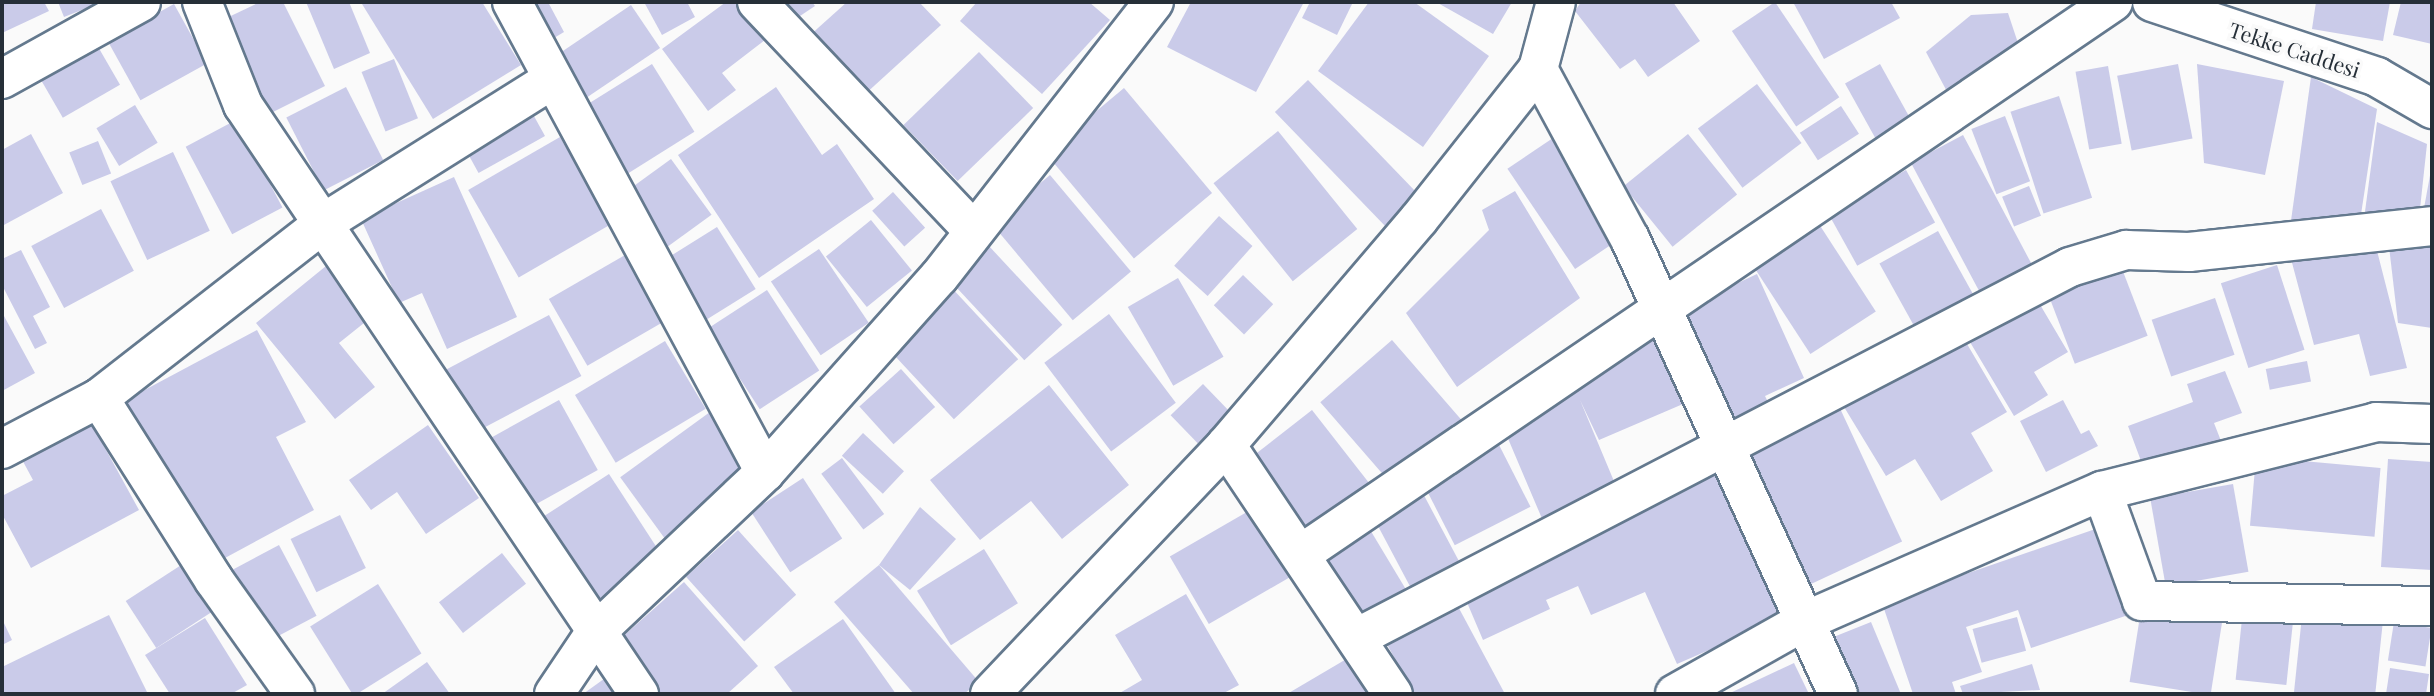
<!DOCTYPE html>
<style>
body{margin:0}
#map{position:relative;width:2434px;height:696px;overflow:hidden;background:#fafafa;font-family:"Playfair Display",serif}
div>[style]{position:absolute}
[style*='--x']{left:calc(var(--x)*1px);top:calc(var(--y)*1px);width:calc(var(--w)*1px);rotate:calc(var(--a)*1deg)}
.building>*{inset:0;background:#cacbe9;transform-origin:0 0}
.roads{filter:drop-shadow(2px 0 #64798e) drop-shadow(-2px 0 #64798e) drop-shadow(0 2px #64798e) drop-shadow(0 -2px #64798e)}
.minor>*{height:38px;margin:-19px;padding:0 19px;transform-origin:19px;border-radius:19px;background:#fff}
span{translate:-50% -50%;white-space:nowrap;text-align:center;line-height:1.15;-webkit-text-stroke:7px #fafafa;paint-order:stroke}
.street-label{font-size:21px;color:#262f38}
.frame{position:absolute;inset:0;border:4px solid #262f38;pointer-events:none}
</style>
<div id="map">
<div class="building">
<div style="clip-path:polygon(2px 2px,44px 2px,49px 11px,2px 33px)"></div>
<div style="clip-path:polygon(58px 2px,102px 2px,64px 17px)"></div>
<div style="clip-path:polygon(260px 2px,283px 2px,325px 86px,263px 117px,216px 23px)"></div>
<div style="clip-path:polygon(306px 2px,349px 2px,370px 53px,334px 69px)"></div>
<div style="clip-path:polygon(482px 2px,521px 65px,433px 119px,362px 4px)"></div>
<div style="clip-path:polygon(522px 2px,548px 2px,564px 32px,544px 44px)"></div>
<div style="clip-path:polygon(644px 2px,687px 2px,695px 17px,662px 35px)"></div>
<div style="clip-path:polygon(726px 2px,742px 2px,769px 37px,722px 73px,736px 90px,708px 111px,662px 49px)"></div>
<div style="clip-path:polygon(773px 2px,812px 2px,815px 6px,788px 24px)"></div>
<div style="clip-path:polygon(847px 2px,919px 2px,941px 25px,863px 96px,808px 37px)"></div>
<div style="clip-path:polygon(977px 2px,1089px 2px,1110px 20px,1042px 94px,960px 21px)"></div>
<div style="clip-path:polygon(1191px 2px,1304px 2px,1256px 92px,1167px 47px)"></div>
<div style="clip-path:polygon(1310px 2px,1353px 2px,1337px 35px,1302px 18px)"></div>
<div style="clip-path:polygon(1369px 2px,1414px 2px,1489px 56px,1423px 147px,1318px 71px)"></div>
<div style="clip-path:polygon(1436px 2px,1512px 2px,1493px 34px)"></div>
<div style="clip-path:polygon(1581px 2px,1673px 2px,1700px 41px,1648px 77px,1635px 59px,1620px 69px,1575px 11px)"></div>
<div style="left:1775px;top:2px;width:115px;height:52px;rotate:56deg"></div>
<div style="clip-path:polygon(1793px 2px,1891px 2px,1900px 18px,1824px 59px)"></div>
<div style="clip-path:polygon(2316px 2px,2390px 2px,2383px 41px,2312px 29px)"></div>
<div style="clip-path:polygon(2401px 2px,2432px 2px,2432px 44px,2393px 35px)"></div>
<div style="left:174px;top:4px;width:68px;height:76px;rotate:61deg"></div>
<div style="left:631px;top:5px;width:52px;height:96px;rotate:56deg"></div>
<div style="clip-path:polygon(2008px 13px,2020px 49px,1952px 101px,1926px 52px,1971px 15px)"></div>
<div style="left:97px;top:45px;width:46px;height:66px;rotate:60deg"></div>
<div style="left:979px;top:52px;width:78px;height:105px;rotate:46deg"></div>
<div style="left:394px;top:59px;width:64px;height:35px;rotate:68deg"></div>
<div style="left:652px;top:64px;width:80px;height:93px;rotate:58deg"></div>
<div style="left:1880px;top:64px;width:71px;height:40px;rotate:61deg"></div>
<div style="left:2178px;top:64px;width:76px;height:62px;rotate:79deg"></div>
<div style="clip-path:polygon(2197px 64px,2284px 81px,2265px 175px,2204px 163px)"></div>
<div style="left:2108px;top:66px;width:79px;height:33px;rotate:80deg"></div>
<div style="clip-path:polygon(2311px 77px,2377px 109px,2360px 221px,2289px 235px)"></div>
<div style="left:1308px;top:80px;width:159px;height:46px;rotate:46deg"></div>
<div style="left:1757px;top:84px;width:74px;height:74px;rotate:53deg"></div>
<div style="left:346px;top:87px;width:82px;height:67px;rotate:63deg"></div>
<div style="clip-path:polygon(776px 87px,822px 155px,837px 144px,874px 199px,759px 278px,678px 155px)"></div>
<div style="left:1124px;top:88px;width:137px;height:102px;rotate:50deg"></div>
<div style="left:2059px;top:96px;width:107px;height:51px;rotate:72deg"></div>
<div style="left:135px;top:105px;width:44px;height:45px;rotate:59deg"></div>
<div style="left:1841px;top:106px;width:33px;height:49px;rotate:57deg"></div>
<div style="left:530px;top:109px;width:31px;height:76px;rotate:61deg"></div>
<div style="left:2005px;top:116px;width:70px;height:36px;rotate:69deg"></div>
<div style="left:236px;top:120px;width:99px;height:57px;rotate:62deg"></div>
<div style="clip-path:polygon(2377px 122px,2427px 144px,2419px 218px,2364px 219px)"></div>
<div style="left:1278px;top:131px;width:126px;height:83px;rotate:51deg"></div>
<div style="clip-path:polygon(31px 134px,63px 193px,2px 226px,2px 150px)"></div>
<div style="left:1688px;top:134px;width:78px;height:83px;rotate:51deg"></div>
<div style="left:1963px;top:135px;width:149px;height:59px;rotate:62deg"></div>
<div style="left:560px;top:137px;width:101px;height:106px;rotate:60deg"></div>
<div style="left:1553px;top:138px;width:121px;height:55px;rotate:56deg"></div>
<div style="left:98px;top:141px;width:35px;height:31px;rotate:68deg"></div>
<div style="left:173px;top:152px;width:87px;height:69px;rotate:65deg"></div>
<div style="left:671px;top:159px;width:69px;height:63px;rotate:54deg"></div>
<div style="left:1906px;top:170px;width:60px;height:89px;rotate:61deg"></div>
<div style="clip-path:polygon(2431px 170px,2432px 218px,2422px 219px)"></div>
<div style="left:1050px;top:175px;width:126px;height:76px;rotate:50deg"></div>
<div style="clip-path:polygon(454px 177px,517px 317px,447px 349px,422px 293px,399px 303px,361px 219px)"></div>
<div style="left:2029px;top:186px;width:32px;height:29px;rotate:68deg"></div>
<div style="clip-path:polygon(1515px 191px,1580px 298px,1457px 387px,1406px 313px,1489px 230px,1482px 210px)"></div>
<div style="left:893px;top:192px;width:48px;height:28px;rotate:48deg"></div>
<div style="left:101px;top:209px;width:70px;height:79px;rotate:62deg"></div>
<div style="left:1219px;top:216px;width:45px;height:67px;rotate:42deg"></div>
<div style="left:871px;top:220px;width:65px;height:58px;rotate:51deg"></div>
<div style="left:1817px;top:221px;width:108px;height:78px;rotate:57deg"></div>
<div style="left:717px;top:227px;width:73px;height:63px;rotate:58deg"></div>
<div style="left:1938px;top:231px;width:81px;height:67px;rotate:61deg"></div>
<div style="clip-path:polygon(2432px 233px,2432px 328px,2398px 323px,2388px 238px)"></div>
<div style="clip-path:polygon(2374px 239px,2407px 368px,2370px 376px,2359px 334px,2314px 345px,2291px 259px)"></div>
<div style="left:988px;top:245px;width:109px;height:52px;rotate:47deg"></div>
<div style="left:819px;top:249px;width:89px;height:58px;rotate:56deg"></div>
<div style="clip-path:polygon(21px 250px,50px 307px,33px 316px,47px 343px,35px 349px,2px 285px,2px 259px)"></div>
<div style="left:632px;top:251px;width:77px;height:96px;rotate:60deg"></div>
<div style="left:2119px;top:261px;width:80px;height:78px;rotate:69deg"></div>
<div style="left:2277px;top:265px;width:89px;height:59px;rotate:72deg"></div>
<div style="clip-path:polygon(326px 266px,369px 319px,339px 343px,375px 387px,335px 419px,256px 323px)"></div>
<div style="clip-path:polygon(1757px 274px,1804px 378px,1765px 396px,1775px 416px,1729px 436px,1672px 314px)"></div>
<div style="left:1243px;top:275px;width:42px;height:42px;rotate:44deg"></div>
<div style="left:1178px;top:278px;width:91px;height:58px;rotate:60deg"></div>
<div style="left:950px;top:286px;width:100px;height:88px;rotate:47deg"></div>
<div style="left:767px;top:290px;width:96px;height:71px;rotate:57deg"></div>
<div style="clip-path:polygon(2032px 291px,2068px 352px,2034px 372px,2048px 395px,2014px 416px,1964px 332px)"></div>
<div style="left:2215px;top:298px;width:60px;height:67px;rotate:71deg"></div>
<div style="left:1109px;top:314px;width:111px;height:81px;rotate:53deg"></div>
<div style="left:549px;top:315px;width:69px;height:119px;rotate:62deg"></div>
<div style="clip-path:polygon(4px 316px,35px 373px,2px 391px,2px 317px)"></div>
<div style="clip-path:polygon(257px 330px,306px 422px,276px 437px,314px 510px,212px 565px,124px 401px)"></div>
<div style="clip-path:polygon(1960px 332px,2007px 412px,1971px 433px,1993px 471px,1941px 501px,1915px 459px,1886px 476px,1841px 402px)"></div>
<div style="clip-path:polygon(1652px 334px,1683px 404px,1599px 440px,1580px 400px,1621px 498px,1546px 528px,1501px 422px,1577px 391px,1568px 371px)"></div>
<div style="left:1392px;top:340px;width:106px;height:95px;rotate:49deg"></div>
<div style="left:665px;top:341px;width:79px;height:105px;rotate:59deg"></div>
<div style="left:2307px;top:361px;width:21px;height:42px;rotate:79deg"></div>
<div style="left:901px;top:369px;width:51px;height:56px;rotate:48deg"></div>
<div style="clip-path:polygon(2225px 371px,2242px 413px,2214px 423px,2221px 441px,2144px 469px,2128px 426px,2193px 402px,2187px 384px)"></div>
<div style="left:1203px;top:384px;width:39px;height:45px;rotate:46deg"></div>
<div style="clip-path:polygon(1049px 385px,1129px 485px,1062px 539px,1031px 501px,980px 540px,930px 480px)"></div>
<div style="left:559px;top:400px;width:80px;height:85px;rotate:61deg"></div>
<div style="clip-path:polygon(2063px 400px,2081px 434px,2089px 430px,2098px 446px,2046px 472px,2020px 421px)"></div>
<div style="left:1837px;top:402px;width:154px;height:104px;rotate:65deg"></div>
<div style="left:1312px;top:410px;width:100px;height:83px;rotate:52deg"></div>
<div style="left:710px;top:412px;width:78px;height:111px;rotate:54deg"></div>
<div style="clip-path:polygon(88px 417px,139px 510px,31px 568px,2px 514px,2px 496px,33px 480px,19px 454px)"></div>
<div style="clip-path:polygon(428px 425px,479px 498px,426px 534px,397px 492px,371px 510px,349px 480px)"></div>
<div style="left:863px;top:433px;width:56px;height:31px;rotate:43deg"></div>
<div style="left:1496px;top:439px;width:76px;height:85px;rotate:63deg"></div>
<div style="clip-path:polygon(1716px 457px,1787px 616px,1677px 664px,1645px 592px,1591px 615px,1578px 586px,1546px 600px,1550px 609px,1483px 640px,1460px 586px)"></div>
<div style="left:2256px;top:457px;width:125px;height:69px;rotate:5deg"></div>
<div style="left:842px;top:458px;width:70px;height:26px;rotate:53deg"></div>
<div style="clip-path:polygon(2388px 459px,2432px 462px,2432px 570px,2381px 567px)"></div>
<div style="left:609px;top:474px;width:102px;height:81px;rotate:57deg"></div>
<div style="left:803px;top:478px;width:72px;height:62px;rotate:57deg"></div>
<div style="left:2233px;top:484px;width:89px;height:84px;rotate:80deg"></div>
<div style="left:1419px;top:486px;width:89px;height:55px;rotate:62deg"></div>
<div style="left:1259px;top:505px;width:78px;height:103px;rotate:60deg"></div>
<div style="clip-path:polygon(920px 507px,956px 539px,910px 590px,879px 565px)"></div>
<div style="left:340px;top:515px;width:59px;height:55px;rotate:64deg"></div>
<div style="left:1366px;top:523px;width:89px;height:58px;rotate:59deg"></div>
<div style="clip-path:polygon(2104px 526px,2134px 613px,2031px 648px,2018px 610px,1966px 627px,1982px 672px,1952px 682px,1956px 694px,1913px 694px,1882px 603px)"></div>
<div style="left:738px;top:530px;width:87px;height:70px;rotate:48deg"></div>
<div style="left:279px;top:545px;width:80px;height:60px;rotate:62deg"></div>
<div style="left:984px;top:549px;width:64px;height:79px;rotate:58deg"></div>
<div style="left:502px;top:553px;width:39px;height:80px;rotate:52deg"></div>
<div style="left:192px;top:558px;width:56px;height:79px;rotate:57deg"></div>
<div style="clip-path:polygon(879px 565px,979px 682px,964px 694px,914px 694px,834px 602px)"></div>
<div style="clip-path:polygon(684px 582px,758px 666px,727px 694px,655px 694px,611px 647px)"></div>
<div style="left:378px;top:584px;width:82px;height:80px;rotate:58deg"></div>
<div style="clip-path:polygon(1186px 594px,1239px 685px,1222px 694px,1118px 694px,1142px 680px,1115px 635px)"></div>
<div style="clip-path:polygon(1454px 599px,1505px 694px,1414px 694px,1383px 637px)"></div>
<div style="left:2141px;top:610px;width:82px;height:73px;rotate:9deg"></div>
<div style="clip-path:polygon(109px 615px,148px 694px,2px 694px,2px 667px)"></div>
<div style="left:2302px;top:616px;width:81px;height:78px;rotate:6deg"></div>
<div style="left:2017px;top:617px;width:35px;height:46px;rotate:75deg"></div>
<div style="clip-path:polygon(205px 618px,247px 685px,231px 694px,170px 694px,145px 655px)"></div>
<div style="clip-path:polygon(2px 619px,12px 640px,2px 645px)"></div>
<div style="clip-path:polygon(843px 619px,896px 694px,794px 694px,774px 667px)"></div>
<div style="left:2242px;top:619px;width:51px;height:61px;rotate:6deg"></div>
<div style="clip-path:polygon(1871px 622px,1901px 694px,1849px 694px,1826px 640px)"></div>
<div style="left:2394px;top:622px;width:38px;height:39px;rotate:9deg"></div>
<div style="clip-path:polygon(1360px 651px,1385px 694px,1287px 694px)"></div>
<div style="clip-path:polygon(427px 662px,450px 694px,382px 694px)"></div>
<div style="clip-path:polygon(1794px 663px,1809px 694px,1728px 694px)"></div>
<div style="clip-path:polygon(2032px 664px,2040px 690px,1963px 694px,1960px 686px)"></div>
<div style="clip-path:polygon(2390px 668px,2429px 674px,2426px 694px,2386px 694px)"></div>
<div style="clip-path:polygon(615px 671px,632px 694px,583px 694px)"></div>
</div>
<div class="roads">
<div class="minor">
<div style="--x:202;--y:2;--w:111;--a:68.3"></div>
<div style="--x:243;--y:105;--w:710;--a:56.09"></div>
<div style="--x:512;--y:2;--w:534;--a:61.71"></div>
<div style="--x:757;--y:2;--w:311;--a:46.6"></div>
<div style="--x:2152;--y:2;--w:237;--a:18.4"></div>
<div style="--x:2377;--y:77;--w:64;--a:30.2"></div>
<div style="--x:1538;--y:69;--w:193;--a:61.6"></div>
<div style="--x:1630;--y:239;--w:500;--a:65.43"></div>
<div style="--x:2;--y:79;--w:159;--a:-29"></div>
<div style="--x:99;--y:398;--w:215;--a:57.7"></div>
<div style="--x:214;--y:580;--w:140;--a:54.6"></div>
<div style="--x:1226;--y:445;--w:300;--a:56.2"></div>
<div style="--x:2;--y:449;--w:110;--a:-27.7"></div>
<div style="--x:99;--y:398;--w:286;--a:-37.9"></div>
<div style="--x:325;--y:222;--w:266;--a:-32.1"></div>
<div style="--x:2102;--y:491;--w:117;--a:70"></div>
<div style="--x:2142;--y:601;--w:290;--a:1"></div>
<div style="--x:1301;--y:554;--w:982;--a:-34.21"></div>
<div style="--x:1360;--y:636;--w:800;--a:-27.46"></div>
<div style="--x:2070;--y:267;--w:59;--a:-16.9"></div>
<div style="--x:2126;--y:250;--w:63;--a:1.8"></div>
<div style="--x:2189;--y:252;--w:244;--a:-6.1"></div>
<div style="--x:554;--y:694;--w:73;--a:-56.1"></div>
<div style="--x:595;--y:633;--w:234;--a:-43.4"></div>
<div style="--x:765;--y:472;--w:261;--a:-48.3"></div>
<div style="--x:939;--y:277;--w:349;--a:-52"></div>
<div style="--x:990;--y:694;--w:343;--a:-46.5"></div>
<div style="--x:1226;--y:445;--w:297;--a:-49.5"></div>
<div style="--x:1419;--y:219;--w:191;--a:-51.6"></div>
<div style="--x:1538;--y:69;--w:69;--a:-75"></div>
<div style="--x:1675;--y:694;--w:147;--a:-29.4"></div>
<div style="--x:1803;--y:622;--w:326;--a:-23.7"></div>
<div style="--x:2102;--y:491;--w:283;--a:-14.1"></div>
<div style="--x:2376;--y:422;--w:56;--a:2"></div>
</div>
</div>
<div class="street-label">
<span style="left:2295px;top:49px;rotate:18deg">Tekke Caddesi</span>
</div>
<div class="frame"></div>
</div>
